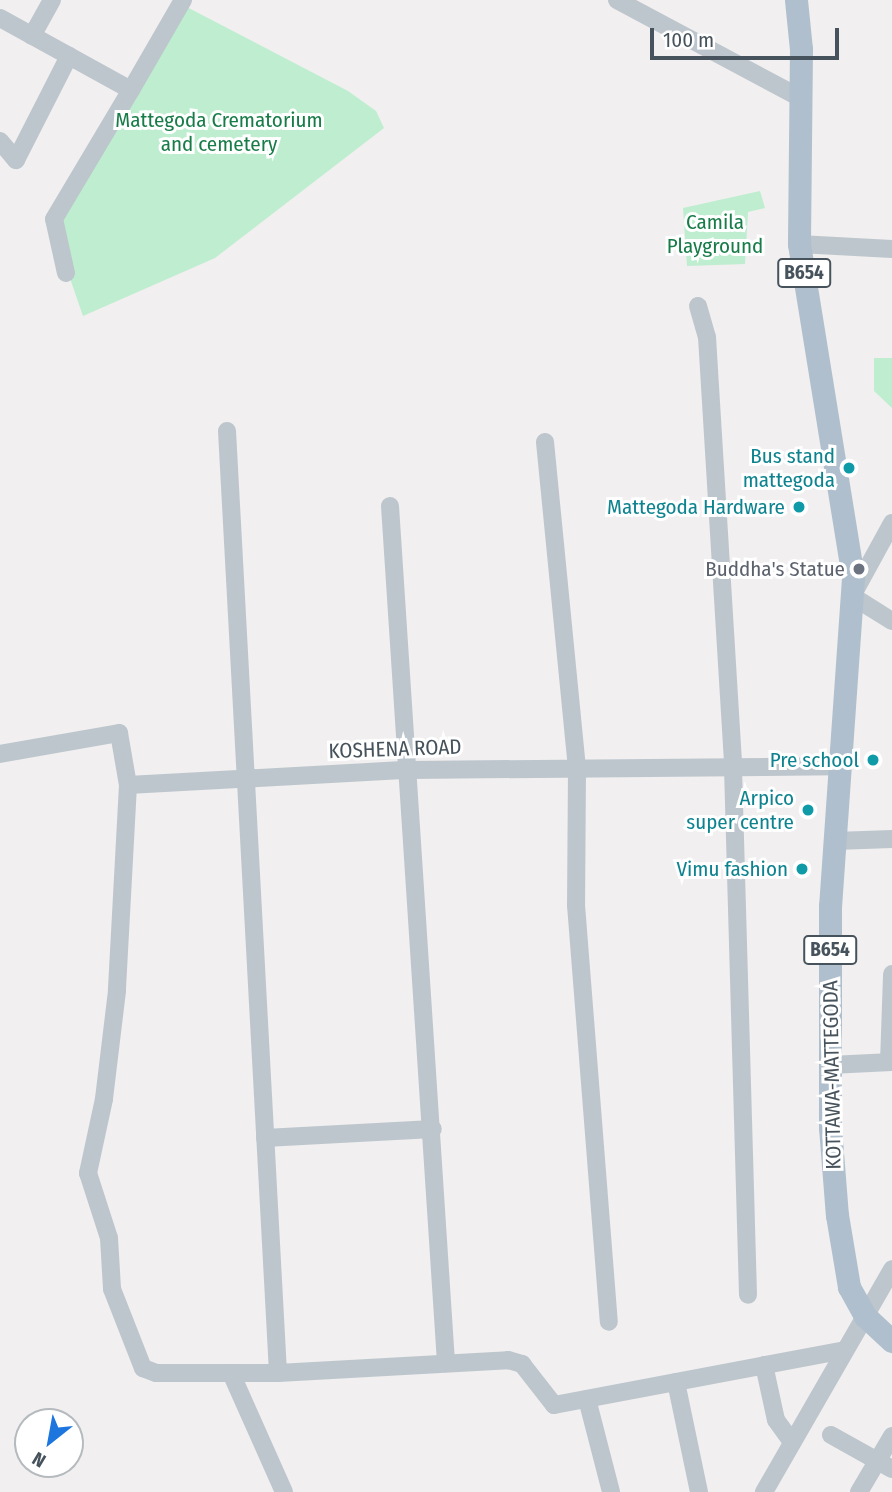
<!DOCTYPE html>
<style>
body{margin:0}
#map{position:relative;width:892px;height:1492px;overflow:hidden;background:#f1efef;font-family:"Fira Sans Condensed",sans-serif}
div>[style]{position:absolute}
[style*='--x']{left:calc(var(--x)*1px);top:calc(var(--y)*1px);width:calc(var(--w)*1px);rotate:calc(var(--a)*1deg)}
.green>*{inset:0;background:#beeecf}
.minor>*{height:18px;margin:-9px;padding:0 9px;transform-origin:9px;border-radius:9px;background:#bdc6cd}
.major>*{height:23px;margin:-11.5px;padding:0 11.5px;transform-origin:11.5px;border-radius:11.5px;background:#afbfcd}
.dots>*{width:19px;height:19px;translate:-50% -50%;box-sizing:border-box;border:4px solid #fff;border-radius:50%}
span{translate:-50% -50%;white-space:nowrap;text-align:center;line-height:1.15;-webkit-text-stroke:6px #fff;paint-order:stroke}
.shield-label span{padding:2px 5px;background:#fff;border:2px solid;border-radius:5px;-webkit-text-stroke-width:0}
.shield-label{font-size:19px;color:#47535c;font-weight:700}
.park-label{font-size:21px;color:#187c48}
.culture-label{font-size:21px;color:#0d838f}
.right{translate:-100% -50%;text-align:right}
.worship-label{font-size:21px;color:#5b616d}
.street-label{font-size:21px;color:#47535c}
.north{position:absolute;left:14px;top:1408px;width:70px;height:70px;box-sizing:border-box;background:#fff;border:2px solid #b5babe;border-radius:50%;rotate:211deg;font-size:19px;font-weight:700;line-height:28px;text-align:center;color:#47535c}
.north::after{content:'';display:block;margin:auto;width:24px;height:32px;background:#1c76de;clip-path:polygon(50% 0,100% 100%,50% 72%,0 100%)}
.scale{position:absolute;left:650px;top:28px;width:189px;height:32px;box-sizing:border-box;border:4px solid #47535c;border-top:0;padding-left:9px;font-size:21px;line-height:24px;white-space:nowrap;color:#47535c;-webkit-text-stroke:5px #fff;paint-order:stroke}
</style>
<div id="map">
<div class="green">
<div style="clip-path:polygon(181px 4px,348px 91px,376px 111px,384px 128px,215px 258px,83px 316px,55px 235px)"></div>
<div style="clip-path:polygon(760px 191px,765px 208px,748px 212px,745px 264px,687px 266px,683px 208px)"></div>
<div style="clip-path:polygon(874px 358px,892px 358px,892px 408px,874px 391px)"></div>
</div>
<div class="minor">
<div style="--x:617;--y:0;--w:206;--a:28.1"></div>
<div style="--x:0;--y:18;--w:149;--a:28.8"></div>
<div style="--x:131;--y:90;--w:104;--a:-60"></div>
<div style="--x:32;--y:36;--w:41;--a:-60.9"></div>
<div style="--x:0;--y:141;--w:25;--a:50"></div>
<div style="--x:16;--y:160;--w:117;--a:-63"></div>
<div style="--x:799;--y:244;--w:93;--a:3.1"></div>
<div style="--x:66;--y:273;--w:55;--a:-102.5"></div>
<div style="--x:54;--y:219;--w:150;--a:-59.2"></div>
<div style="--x:698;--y:306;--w:32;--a:74"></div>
<div style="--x:707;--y:337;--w:432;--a:86.5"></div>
<div style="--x:733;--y:768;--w:527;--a:88.37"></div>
<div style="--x:227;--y:431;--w:943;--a:86.9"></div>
<div style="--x:545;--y:442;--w:328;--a:84.4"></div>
<div style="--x:577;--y:768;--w:137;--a:90.4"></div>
<div style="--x:576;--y:905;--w:418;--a:85.5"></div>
<div style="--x:390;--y:506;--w:859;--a:86.26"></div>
<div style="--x:892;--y:523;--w:83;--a:118.7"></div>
<div style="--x:852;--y:596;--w:47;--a:32"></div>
<div style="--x:0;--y:754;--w:121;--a:-10"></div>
<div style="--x:119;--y:733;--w:53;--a:80.2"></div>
<div style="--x:128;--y:785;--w:280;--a:-3.1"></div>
<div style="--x:408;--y:770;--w:429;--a:-0.5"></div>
<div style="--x:128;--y:785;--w:206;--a:93.1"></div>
<div style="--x:117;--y:991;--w:109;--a:96.9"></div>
<div style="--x:104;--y:1099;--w:76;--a:102.2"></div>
<div style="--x:88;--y:1173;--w:68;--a:72.1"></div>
<div style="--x:109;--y:1238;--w:51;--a:86.6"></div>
<div style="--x:112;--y:1289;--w:85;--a:68.6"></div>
<div style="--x:143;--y:1368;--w:14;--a:21"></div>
<div style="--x:156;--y:1373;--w:122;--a:0"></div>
<div style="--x:278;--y:1373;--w:230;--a:-3.2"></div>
<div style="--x:508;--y:1360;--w:15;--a:16"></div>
<div style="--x:522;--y:1364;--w:52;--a:52"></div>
<div style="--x:554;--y:1405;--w:295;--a:-10.7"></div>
<div style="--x:835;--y:841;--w:57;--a:-2"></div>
<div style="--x:889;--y:1062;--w:88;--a:-88"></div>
<div style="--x:830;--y:1065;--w:62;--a:-2.8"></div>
<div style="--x:265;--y:1138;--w:168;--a:-3.1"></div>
<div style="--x:764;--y:1365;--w:56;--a:77.7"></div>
<div style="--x:776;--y:1420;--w:27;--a:54"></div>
<div style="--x:231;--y:1373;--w:130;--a:66"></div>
<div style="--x:676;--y:1382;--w:112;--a:78.2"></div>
<div style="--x:587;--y:1399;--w:96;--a:75.5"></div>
<div style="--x:831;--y:1435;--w:70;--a:29.1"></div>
<div style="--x:764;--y:1492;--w:257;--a:-60.1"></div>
<div style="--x:859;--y:1492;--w:65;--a:-59.5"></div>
</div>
<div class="major">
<div style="--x:796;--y:0;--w:49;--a:84.2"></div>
<div style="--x:801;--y:49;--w:195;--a:90.6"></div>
<div style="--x:799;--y:244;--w:338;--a:80.8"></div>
<div style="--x:853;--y:578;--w:329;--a:94"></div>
<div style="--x:830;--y:906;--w:221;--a:90"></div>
<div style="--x:830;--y:1127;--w:88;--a:85.5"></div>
<div style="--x:837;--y:1215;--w:73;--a:80.5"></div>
<div style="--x:849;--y:1287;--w:33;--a:61"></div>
<div style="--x:865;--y:1316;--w:37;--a:43"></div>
</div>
<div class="dots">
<div style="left:849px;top:468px;background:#0f9aa8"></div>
<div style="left:799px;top:507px;background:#0f9aa8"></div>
<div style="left:859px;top:569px;background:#6b7280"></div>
<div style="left:873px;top:760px;background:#0f9aa8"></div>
<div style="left:808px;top:810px;background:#0f9aa8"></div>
<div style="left:802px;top:869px;background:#0f9aa8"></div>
</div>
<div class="shield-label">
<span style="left:804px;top:273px">B654</span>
<span style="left:830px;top:950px">B654</span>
</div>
<div class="park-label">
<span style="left:219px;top:132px">Mattegoda Crematorium<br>and cemetery</span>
<span style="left:715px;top:234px">Camila<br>Playground</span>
</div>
<div class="culture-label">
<span class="right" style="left:835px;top:468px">Bus stand<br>mattegoda</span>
<span class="right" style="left:785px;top:507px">Mattegoda Hardware</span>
<span class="right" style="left:859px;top:760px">Pre school</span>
<span class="right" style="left:794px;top:810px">Arpico<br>super centre</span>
<span class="right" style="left:788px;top:869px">Vimu fashion</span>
</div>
<div class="worship-label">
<span class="right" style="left:845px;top:569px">Buddha's Statue</span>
</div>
<div class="street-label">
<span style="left:395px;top:749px;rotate:-2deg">KOSHENA ROAD</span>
<span style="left:832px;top:1075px;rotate:-91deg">KOTTAWA-MATTEGODA</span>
</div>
<div class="north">N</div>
<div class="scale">100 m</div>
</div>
